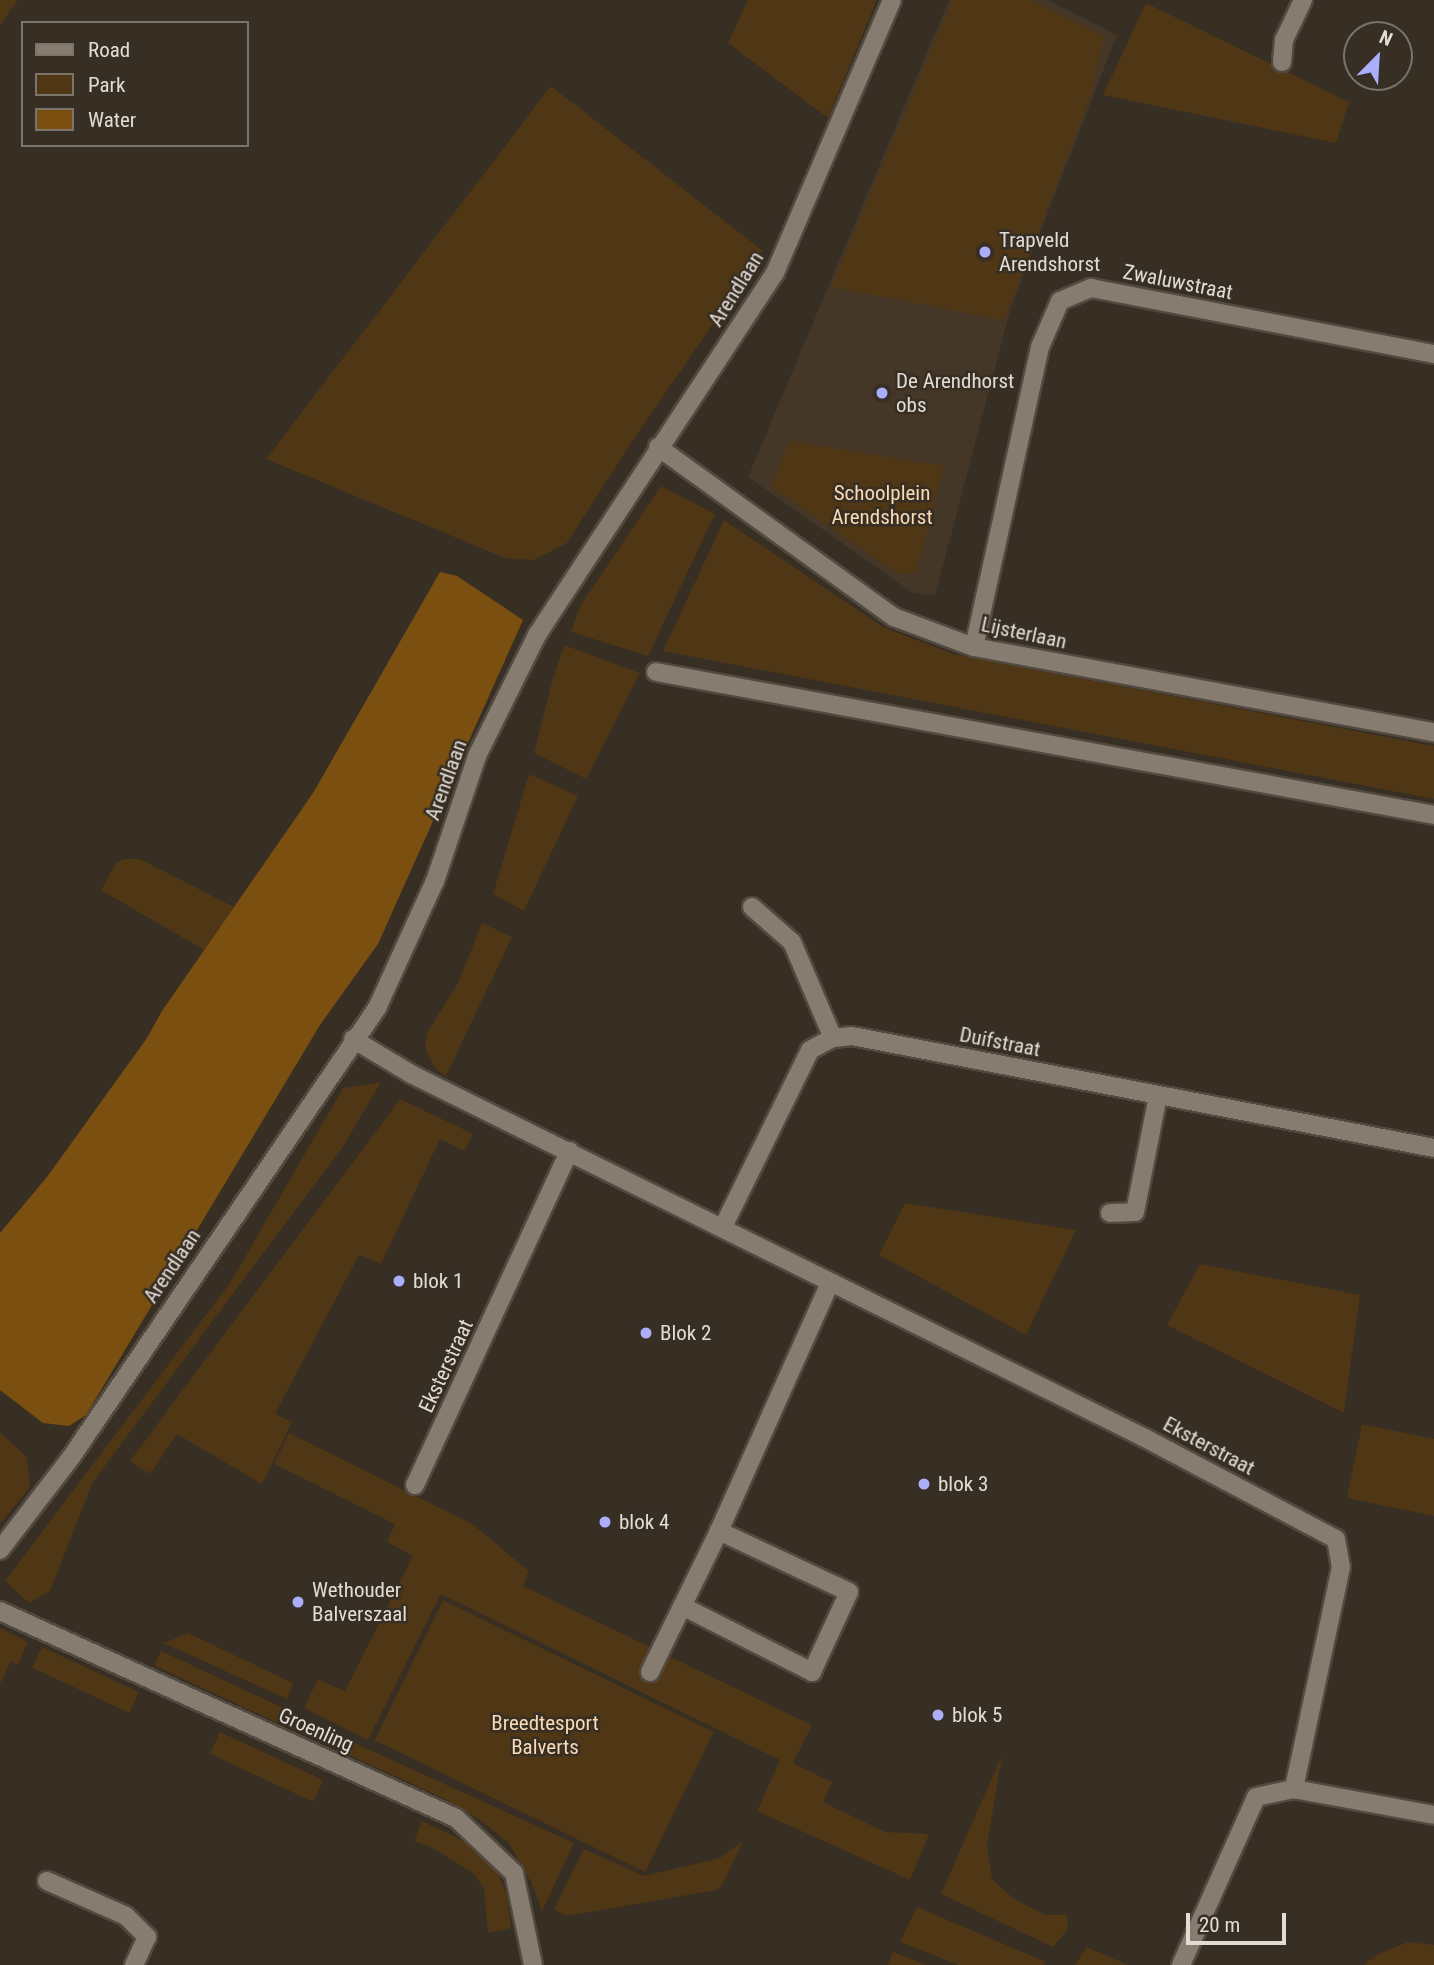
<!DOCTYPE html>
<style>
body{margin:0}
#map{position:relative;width:1434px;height:1965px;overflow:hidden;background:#372e24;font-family:"Roboto Condensed",sans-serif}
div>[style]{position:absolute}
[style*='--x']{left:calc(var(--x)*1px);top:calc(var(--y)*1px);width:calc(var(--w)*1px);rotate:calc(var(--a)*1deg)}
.built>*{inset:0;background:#443727}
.green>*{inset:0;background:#4f3615;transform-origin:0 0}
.water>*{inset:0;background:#7a4f0f}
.roads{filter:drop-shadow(2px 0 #524940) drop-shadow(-2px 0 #524940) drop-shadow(0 2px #524940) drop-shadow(0 -2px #524940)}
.minor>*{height:18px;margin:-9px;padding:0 9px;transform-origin:9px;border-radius:9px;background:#877c70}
.tertiary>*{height:18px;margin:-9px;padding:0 9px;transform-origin:9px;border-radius:9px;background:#877c70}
.dots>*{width:19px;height:19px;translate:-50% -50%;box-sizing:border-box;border:4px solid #372e24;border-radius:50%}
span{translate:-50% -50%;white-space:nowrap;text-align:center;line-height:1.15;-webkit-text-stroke:5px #372e24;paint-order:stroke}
.poi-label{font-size:21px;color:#e2dcd5}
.left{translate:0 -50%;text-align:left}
.street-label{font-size:21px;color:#e2dcd5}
.park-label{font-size:21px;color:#f9dab5}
.legend{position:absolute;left:21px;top:21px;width:228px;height:126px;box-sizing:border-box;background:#372e24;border:2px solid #7b746b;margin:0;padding:9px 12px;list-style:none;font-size:21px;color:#e2dcd5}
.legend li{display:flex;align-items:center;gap:14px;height:35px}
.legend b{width:35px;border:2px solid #7b746b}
.north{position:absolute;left:1343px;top:21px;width:70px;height:70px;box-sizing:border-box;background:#372e24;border:2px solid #7b746b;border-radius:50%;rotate:24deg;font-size:19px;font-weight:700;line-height:28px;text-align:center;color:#e2dcd5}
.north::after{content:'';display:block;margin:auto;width:24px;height:32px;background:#abaffb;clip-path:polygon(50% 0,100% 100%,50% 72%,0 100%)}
.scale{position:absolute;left:1186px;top:1913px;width:100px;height:32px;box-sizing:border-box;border:4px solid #e2dcd5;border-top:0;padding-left:9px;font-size:21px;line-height:24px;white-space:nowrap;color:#e2dcd5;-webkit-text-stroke:5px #372e24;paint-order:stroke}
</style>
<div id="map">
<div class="built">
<div style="clip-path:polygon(949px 0,1047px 0,1117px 35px,1011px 307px,935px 596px,913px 593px,748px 477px)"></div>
</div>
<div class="green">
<div style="clip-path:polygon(0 0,18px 0,0 25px)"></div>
<div style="clip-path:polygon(748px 0,877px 0,828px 118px,728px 43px)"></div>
<div style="clip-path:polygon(953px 0,1031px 0,1104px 36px,1091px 95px,1004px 320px,831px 287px)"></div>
<div style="clip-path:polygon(1146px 3px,1349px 102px,1336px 143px,1103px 95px)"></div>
<div style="clip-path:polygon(551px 86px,763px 251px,629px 446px,567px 543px,534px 560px,505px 558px,266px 459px)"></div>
<div style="clip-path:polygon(790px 441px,944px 466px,916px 572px,899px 574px,771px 487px)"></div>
<div style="clip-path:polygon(661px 486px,715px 514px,648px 656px,571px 632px,580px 606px)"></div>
<div style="clip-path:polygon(724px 520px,883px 627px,953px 654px,1434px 746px,1434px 799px,663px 651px)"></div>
<div style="clip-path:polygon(564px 645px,640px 673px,586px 779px,534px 753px,553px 678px)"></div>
<div style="clip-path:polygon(529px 774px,578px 796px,524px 911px,493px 894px)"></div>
<div style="clip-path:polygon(123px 859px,140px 859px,234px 907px,204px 950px,101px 890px,116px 863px)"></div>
<div style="clip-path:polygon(482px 923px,512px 937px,446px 1076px,437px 1070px,429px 1057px,425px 1047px,427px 1033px,458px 983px)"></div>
<div style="clip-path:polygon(381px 1082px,344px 1145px,93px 1482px,50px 1591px,29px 1603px,5px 1581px,230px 1283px,343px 1088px)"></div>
<div style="clip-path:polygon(400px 1099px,473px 1134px,464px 1151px,440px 1139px,381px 1264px,359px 1255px,275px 1414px,292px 1422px,262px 1484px,177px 1434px,150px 1474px,130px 1461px)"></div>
<div style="clip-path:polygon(905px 1203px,1076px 1230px,1026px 1335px,879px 1255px)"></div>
<div style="clip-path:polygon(1200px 1264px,1360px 1295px,1344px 1413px,1167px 1325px)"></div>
<div style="clip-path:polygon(1362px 1424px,1434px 1439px,1434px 1516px,1347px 1498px)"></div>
<div style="clip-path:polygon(0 1432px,27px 1457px,30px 1487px,0 1524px)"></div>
<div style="clip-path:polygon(289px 1433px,472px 1524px,529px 1571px,523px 1586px,812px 1725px,793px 1763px,832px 1782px,823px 1802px,885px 1832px,929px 1834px,910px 1880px,757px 1811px,780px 1760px,441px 1594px,368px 1740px,304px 1708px,318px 1679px,345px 1691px,413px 1556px,387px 1542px,395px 1524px,274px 1464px)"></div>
<div style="left:443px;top:1600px;width:301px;height:156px;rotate:26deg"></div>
<div style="clip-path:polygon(0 1628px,28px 1642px,18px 1665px,11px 1661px,0 1684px)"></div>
<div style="clip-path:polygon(188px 1633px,293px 1683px,287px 1699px,164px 1643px)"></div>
<div style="left:42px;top:1647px;width:107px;height:23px;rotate:25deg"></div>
<div style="left:161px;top:1651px;width:135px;height:16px;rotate:25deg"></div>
<div style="clip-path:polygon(293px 1715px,574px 1843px,542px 1911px,532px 1884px,509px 1843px,480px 1820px,443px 1798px,287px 1727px)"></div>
<div style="left:220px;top:1732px;width:114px;height:24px;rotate:25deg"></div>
<div style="clip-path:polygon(1002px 1755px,987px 1846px,992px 1879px,1014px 1899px,1045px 1915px,1067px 1915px,1068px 1929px,1053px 1947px,941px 1894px)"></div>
<div style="clip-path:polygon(422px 1821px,478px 1848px,497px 1871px,507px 1895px,511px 1928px,488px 1933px,484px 1888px,473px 1873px,433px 1848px,414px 1841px)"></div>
<div style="clip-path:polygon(743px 1841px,722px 1886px,716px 1890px,567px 1916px,554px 1909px,584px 1849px,644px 1876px,720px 1858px)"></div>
<div style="clip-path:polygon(917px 1907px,1046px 1962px,1044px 1965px,959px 1965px,900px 1942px)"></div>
<div style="clip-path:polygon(1408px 1942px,1434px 1945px,1434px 1965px,1364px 1965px,1376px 1955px)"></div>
<div style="clip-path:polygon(1087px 1947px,1128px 1965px,1075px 1965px)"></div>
<div style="clip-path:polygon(893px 1952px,926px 1965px,888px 1965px)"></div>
</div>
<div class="water">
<div style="clip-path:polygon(440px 572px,457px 576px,523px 620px,378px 944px,320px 1025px,86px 1415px,69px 1426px,43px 1423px,0 1390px,0 1233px,47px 1177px,147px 1038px,162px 1011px,313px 793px)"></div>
</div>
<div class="roads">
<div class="minor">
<div style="--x:1282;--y:62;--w:22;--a:-85"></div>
<div style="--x:1284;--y:40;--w:44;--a:-64.6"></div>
<div style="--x:658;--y:447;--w:291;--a:35.8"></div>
<div style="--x:894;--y:617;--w:85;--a:20.6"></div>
<div style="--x:974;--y:647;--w:468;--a:10.5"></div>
<div style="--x:974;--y:647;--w:307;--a:-77.6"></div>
<div style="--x:1040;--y:347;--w:50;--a:-66.5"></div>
<div style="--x:1060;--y:301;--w:34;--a:-23"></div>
<div style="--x:1091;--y:288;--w:349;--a:10.9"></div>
<div style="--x:656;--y:672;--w:791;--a:10.41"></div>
<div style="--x:752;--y:907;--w:53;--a:41.2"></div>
<div style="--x:792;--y:942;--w:104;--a:66.9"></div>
<div style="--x:353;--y:1039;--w:68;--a:31.1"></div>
<div style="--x:411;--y:1074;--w:817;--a:26.38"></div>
<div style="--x:1143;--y:1437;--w:218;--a:27.9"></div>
<div style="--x:1336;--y:1539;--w:28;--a:80"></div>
<div style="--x:1341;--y:1567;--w:227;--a:102"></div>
<div style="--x:1294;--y:1789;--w:142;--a:10.5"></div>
<div style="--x:1110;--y:1213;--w:25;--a:-2"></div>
<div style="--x:1135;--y:1212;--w:118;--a:-78.8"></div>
<div style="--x:723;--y:1227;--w:197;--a:-63.8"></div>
<div style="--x:810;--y:1050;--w:26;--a:-28"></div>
<div style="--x:833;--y:1038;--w:19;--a:-6"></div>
<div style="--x:852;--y:1036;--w:593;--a:10.89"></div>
<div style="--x:415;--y:1485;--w:368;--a:-65.2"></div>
<div style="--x:682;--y:1606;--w:146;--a:26.9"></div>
<div style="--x:812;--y:1672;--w:88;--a:-65.2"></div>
<div style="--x:849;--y:1592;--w:144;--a:-154.9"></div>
<div style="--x:0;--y:1611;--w:501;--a:24.42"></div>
<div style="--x:456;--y:1818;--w:80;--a:43.5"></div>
<div style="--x:514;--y:1873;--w:94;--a:78.3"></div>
<div style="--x:650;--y:1672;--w:157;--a:-63.9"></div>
<div style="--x:719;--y:1531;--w:272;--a:-65.9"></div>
<div style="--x:47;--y:1881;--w:86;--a:23.9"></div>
<div style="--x:126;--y:1916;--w:30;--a:45"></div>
<div style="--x:147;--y:1937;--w:31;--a:115"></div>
<div style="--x:1181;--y:1965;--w:184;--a:-65.9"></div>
<div style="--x:1256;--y:1797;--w:39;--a:-12"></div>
</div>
<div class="tertiary">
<div style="--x:0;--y:1550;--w:118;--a:-52.5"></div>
<div style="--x:72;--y:1456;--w:542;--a:-55.75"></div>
<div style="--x:377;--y:1008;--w:140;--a:-65.5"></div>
<div style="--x:435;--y:881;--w:132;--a:-71.4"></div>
<div style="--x:477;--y:756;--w:135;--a:-63.6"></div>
<div style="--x:537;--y:635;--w:433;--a:-56.7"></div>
<div style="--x:775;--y:273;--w:297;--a:-66.8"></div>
</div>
</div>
<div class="dots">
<div style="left:985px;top:252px;background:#abaffb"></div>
<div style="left:882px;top:393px;background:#abaffb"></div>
<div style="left:399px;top:1281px;background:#abaffb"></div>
<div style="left:646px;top:1333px;background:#abaffb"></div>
<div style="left:924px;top:1484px;background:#abaffb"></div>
<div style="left:605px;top:1522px;background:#abaffb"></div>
<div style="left:298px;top:1602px;background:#abaffb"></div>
<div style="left:938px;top:1715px;background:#abaffb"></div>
</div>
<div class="poi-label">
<span class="left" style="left:999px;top:252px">Trapveld<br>Arendshorst</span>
<span class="left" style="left:896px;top:393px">De Arendhorst<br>obs</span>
<span class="left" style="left:413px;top:1281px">blok 1</span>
<span class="left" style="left:660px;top:1333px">Blok 2</span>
<span class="left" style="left:938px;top:1484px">blok 3</span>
<span class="left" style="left:619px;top:1522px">blok 4</span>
<span class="left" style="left:312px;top:1602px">Wethouder<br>Balverszaal</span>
<span class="left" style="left:952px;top:1715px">blok 5</span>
</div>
<div class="street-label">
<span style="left:1178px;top:282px;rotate:11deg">Zwaluwstraat</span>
<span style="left:736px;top:289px;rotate:-58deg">Arendlaan</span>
<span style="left:1024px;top:633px;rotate:12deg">Lijsterlaan</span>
<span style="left:446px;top:780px;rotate:-70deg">Arendlaan</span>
<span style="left:1000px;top:1042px;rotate:11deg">Duifstraat</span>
<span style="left:172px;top:1266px;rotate:-56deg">Arendlaan</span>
<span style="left:446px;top:1366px;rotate:-65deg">Eksterstraat</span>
<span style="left:1209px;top:1446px;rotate:28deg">Eksterstraat</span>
<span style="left:316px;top:1730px;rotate:24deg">Groenling</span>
</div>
<div class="park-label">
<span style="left:882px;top:505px">Schoolplein<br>Arendshorst</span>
<span style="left:545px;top:1735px">Breedtesport<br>Balverts</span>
</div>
<ul class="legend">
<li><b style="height:9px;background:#877c70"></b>Road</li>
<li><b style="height:19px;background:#4f3615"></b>Park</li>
<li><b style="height:19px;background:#7a4f0f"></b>Water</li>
</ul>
<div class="north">N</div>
<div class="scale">20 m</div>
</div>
